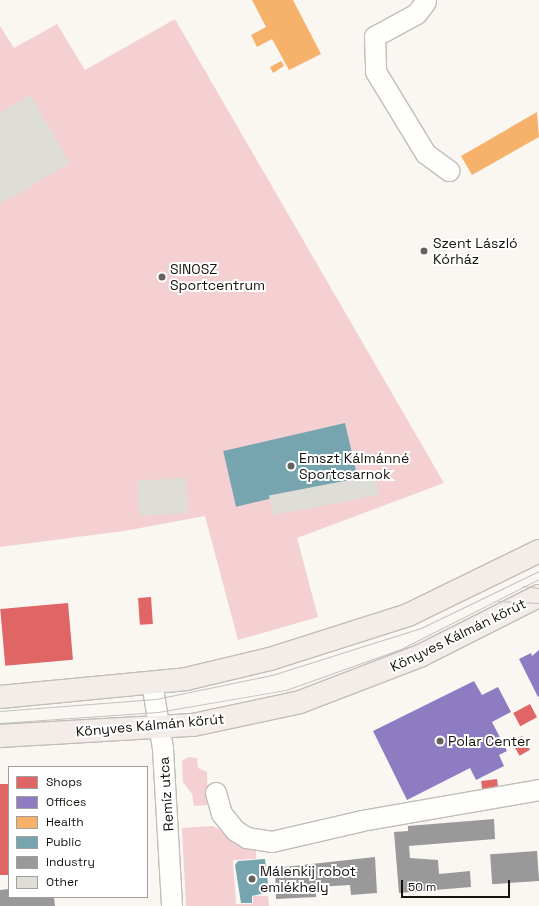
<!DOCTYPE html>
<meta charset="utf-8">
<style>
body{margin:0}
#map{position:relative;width:539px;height:906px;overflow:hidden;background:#faf7f2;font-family:"Space Grotesk",sans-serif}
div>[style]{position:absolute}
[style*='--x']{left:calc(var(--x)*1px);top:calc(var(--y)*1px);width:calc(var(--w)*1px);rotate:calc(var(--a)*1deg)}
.green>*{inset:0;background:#f4d0d3}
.shops>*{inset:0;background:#e06666;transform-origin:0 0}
.offices>*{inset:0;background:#8e7cc3}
.health>*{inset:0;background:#f6b26b}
.public>*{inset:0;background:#76a5af;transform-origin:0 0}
.industry>*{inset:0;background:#999;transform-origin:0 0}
.building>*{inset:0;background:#dfddd7;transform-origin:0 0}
.roads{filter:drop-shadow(1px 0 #c1bdb8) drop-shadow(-1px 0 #c1bdb8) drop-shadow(0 1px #c1bdb8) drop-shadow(0 -1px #c1bdb8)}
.minor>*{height:20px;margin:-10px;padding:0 10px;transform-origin:10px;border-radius:10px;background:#fefefd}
.major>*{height:22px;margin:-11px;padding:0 11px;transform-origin:11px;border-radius:11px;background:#f4ece8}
.tram>*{height:1px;margin:-0.5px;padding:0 0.5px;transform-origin:0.5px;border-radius:0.5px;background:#c4c2c1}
.dots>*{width:11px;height:11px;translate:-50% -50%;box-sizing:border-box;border:2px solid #fff;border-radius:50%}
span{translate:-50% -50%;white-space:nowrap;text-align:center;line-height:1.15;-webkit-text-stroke:4px #fff;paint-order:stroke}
.poi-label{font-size:14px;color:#16120d}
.left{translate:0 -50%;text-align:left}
.street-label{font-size:14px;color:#16120d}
.legend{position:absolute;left:8px;top:766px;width:140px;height:132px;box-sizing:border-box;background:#fff;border:1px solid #a2a09e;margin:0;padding:5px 7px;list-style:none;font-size:12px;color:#16120d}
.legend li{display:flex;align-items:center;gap:8px;height:20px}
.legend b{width:20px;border:1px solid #a2a09e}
.scale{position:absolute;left:401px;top:880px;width:109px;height:18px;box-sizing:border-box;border:2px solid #16120d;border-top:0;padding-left:5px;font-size:12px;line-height:14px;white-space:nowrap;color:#16120d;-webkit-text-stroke:3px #fff;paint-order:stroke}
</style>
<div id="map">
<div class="green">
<div style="clip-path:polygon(175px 19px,444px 483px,297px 538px,318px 617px,238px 640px,205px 516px,124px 531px,0 547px,0 26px,14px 48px,57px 24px,85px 70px)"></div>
<div style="clip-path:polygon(188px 757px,197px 758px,198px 768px,207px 772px,208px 805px,194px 806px,192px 794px,183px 782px,182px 761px)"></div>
<div style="clip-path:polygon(213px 826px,234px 837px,256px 842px,256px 859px,233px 860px,236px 904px,253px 904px,253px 896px,268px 896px,269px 906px,186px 906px,182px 828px)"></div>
</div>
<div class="shops">
<div style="left:151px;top:597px;width:27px;height:13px;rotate:86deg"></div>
<div style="left:68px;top:603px;width:57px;height:68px;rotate:85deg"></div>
<div style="left:530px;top:704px;width:15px;height:19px;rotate:62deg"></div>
<div style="left:522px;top:736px;width:16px;height:12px;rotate:60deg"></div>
<div style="left:497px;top:779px;width:8px;height:16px;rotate:83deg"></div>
<div style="left:9px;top:784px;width:91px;height:9px;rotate:90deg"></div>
</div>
<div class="offices">
<div style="clip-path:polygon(539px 650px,539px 696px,538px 697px,519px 659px,531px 653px,532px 656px)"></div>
<div style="clip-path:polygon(474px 681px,482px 695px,498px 687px,511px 712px,492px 722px,507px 751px,499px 755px,504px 766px,476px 780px,470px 768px,407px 800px,373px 731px)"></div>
</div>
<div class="health">
<div style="clip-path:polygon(252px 0,293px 0,321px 54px,289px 70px,272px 39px,257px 47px,251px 35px,266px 27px)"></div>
<div style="clip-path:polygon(281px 61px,284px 66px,273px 73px,270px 67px)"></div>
<div style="clip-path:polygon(537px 112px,539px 137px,472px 175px,461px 156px)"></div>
</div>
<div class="public">
<div style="left:345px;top:423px;width:57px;height:125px;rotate:77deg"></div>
<div style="clip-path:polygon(265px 859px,269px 892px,252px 896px,252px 903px,241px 903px,235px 865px,238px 861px)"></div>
</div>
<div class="industry">
<div style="clip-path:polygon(494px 819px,495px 839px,409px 846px,410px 858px,438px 860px,439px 874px,470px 871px,471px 887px,399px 893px,394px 832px,408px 831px,408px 826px)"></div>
<div style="left:537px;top:851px;width:30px;height:47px;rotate:86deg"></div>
<div style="clip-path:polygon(375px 857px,377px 893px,351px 895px,350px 885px,316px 887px,316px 897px,276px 899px,275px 868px)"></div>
<div style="clip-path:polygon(9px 889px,9px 897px,54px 897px,55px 906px,0 906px,0 890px)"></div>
</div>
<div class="building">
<div style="clip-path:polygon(30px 95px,70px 163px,0 204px,0 113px)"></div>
<div style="left:375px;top:475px;width:20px;height:108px;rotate:79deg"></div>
<div style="left:186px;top:478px;width:35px;height:49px;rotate:87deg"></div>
</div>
<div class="roads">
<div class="minor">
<div style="--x:426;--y:2;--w:15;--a:127"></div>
<div style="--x:417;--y:14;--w:48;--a:151.3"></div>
<div style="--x:375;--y:37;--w:35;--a:88"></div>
<div style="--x:376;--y:72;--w:96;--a:58.6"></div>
<div style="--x:426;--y:154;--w:29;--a:36"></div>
<div style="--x:152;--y:683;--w:67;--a:80.5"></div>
<div style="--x:163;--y:749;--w:157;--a:86.7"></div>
<div style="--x:216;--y:793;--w:22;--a:74"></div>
<div style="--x:222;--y:814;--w:22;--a:51"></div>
<div style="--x:236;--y:831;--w:13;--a:32"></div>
<div style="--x:247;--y:838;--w:25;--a:9"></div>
<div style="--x:272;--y:842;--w:92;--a:-13.1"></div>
<div style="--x:362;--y:821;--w:180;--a:-9.9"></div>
</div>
<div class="major">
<div style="--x:0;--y:697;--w:187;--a:-5.5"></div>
<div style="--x:186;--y:679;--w:86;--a:-13.4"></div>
<div style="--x:270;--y:659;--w:145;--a:-17.7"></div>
<div style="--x:408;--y:615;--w:146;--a:-26"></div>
<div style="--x:0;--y:736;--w:193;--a:-3.3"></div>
<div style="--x:193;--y:725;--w:109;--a:-12.1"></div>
<div style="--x:300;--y:702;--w:129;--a:-21"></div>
<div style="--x:420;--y:656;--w:133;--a:-26.8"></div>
</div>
</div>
<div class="tram">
<div style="--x:523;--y:586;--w:16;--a:7"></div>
<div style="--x:498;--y:601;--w:41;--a:2.8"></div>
<div style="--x:0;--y:711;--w:156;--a:-4.4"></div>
<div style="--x:156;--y:699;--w:118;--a:-11.7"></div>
<div style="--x:272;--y:675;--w:156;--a:-17.5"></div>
<div style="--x:421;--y:628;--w:131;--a:-25.8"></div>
<div style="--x:0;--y:723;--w:158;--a:-4"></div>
<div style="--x:158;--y:712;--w:130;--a:-9.8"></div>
<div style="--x:286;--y:690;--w:122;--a:-19.6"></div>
<div style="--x:401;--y:649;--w:155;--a:-26.9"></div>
</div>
<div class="dots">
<div style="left:424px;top:251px;background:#66625d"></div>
<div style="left:162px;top:277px;background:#66625d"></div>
<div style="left:291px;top:466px;background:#66625d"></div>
<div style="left:440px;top:741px;background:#66625d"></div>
<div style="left:252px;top:879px;background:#66625d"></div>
</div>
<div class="poi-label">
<span class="left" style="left:433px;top:251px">Szent László<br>Kórház</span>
<span class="left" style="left:170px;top:277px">SINOSZ<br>Sportcentrum</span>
<span class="left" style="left:299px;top:466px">Emszt Kálmánné<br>Sportcsarnok</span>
<span class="left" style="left:448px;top:741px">Polar Center</span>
<span class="left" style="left:260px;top:879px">Málenkij robot<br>emlékhely</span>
</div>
<div class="street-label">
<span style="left:458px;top:635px;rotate:-26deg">Könyves Kálmán körút</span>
<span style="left:150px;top:725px;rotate:-5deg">Könyves Kálmán körút</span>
<span style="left:166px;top:794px;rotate:-94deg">Remíz utca</span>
</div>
<ul class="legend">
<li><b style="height:11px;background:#e06666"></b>Shops</li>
<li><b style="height:11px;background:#8e7cc3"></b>Offices</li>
<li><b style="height:11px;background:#f6b26b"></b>Health</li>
<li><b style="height:11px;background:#76a5af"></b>Public</li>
<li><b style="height:11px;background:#999"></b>Industry</li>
<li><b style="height:11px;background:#dfddd7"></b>Other</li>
</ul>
<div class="scale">50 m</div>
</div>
